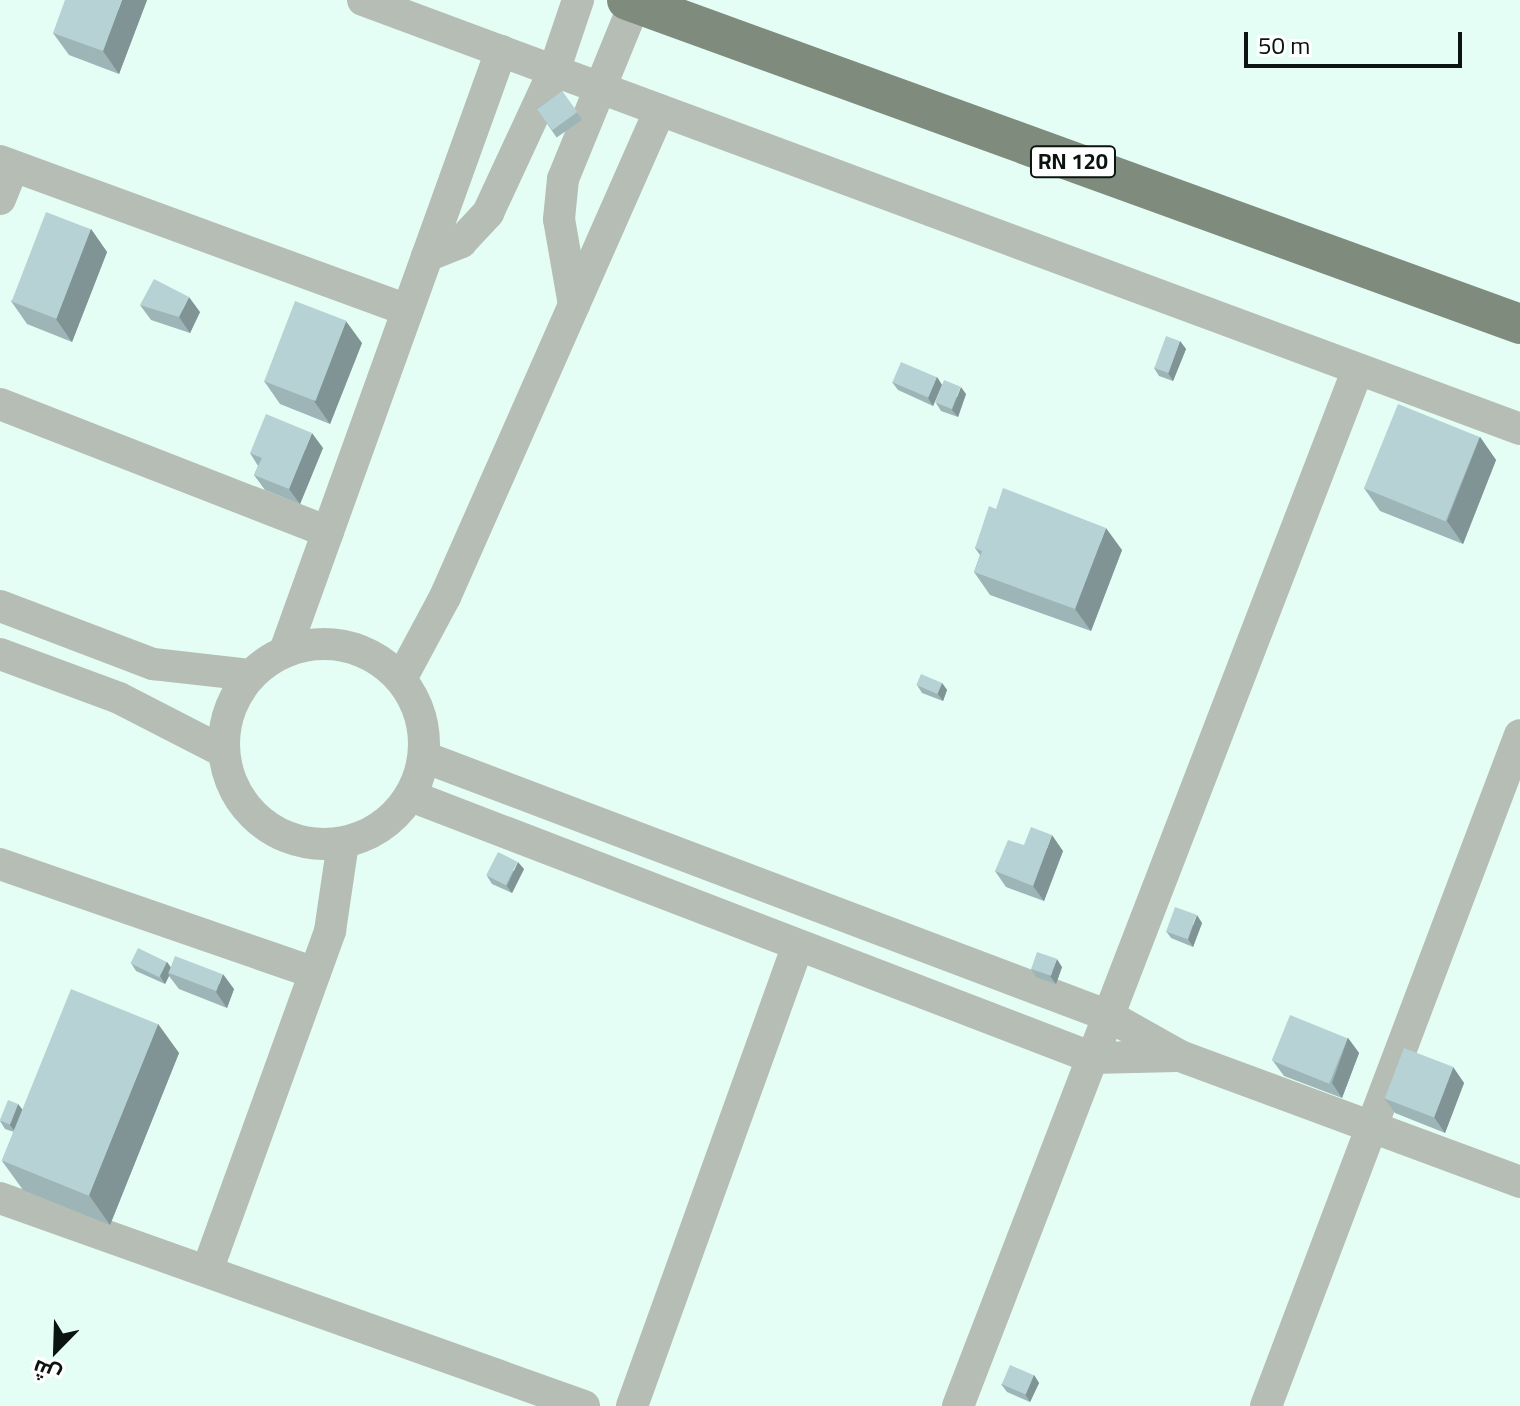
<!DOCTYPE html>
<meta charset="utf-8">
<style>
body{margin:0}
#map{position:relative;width:1520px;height:1406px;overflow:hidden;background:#e4fef5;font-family:Georgia,Cairo,serif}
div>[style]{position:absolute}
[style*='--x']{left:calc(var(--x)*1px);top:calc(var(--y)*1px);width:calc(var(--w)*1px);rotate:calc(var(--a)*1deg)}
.minor>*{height:32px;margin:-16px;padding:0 16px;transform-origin:16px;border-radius:16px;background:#b6bdb5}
.minor>.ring{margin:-16px;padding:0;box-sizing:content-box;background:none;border:32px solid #b6bdb5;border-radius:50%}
.major>*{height:40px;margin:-20px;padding:0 20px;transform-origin:20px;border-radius:20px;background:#7f8b7d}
.wall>*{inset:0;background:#9db5b7;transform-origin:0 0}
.shaded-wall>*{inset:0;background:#809395}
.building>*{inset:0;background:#b7d2d5;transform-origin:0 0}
span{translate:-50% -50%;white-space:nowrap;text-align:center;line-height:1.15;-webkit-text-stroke:6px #fff;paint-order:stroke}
.shield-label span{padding:2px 6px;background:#fff;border:2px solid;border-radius:6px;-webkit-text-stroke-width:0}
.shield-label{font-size:22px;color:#0b1411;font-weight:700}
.north{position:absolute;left:16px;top:1310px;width:80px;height:80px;-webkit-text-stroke:6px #fff;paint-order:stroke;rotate:203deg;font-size:22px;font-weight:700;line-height:32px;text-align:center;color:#0b1411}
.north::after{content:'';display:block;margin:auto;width:28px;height:36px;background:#0b1411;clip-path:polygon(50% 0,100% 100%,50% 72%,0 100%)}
.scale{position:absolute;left:1244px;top:32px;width:218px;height:36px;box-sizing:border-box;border:4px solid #0b1411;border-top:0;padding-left:10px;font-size:24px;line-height:28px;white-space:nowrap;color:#0b1411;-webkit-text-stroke:6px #fff;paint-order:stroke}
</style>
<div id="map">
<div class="minor">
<div style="--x:363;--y:0;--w:1234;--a:20.34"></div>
<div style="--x:0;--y:161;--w:434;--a:20.1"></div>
<div style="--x:0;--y:199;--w:35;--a:-68"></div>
<div style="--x:427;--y:256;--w:37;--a:-22"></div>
<div style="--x:461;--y:242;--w:40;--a:-47"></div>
<div style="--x:488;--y:213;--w:157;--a:-65.1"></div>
<div style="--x:554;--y:71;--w:75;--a:-71.3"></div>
<div style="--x:574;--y:305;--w:87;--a:-99.9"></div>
<div style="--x:559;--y:219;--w:40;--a:-84.3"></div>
<div style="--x:563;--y:179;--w:190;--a:-67.8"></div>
<div style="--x:0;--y:404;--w:352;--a:21.3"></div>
<div style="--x:0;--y:606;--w:164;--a:20.8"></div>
<div style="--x:153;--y:664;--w:99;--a:6.4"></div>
<div class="ring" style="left:224px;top:644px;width:168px;height:168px"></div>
<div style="--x:285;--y:651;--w:638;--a:-70.2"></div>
<div style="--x:0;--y:654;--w:127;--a:20.3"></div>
<div style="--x:119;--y:698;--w:118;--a:27.2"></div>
<div style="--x:401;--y:679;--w:93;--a:-61.8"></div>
<div style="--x:445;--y:597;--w:532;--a:-66.18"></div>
<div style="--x:424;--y:757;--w:732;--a:20.71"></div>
<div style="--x:1109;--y:1016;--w:81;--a:29.4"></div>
<div style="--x:1180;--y:1056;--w:363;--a:20.3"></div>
<div style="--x:411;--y:796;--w:731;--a:21.01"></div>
<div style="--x:1093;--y:1058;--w:84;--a:-1.4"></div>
<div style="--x:0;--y:864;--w:333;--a:19.1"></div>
<div style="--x:0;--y:1198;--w:620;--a:19.6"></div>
<div style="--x:207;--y:1271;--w:362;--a:-70.1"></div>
<div style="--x:330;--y:931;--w:89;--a:-81.6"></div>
<div style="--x:632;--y:1406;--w:487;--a:-70.2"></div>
<div style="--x:958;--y:1406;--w:1111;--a:-68.91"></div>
<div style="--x:1266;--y:1406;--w:717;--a:-69.27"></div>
</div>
<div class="major">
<div style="--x:627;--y:0;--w:950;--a:19.94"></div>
</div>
<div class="wall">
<div style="clip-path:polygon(147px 0,119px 74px,69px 55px,53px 33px)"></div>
<div style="left:562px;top:91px;width:35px;height:31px;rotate:55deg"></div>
<div style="clip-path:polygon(91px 229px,107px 252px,72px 342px,27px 324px,11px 301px)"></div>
<div style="clip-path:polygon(140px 305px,200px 312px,190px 333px,151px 320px)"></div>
<div style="clip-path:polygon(1180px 341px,1186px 349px,1173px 381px,1159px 376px,1154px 368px)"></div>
<div style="clip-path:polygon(362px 343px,330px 424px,280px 404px,264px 381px)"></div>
<div style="clip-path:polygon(937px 377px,942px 385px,933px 406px,898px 390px,892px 382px)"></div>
<div style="clip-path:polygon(966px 394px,958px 417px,941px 411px,936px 403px)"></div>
<div style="clip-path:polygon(1480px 437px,1496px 460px,1463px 544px,1380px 511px,1364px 488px)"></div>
<div style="clip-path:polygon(323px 448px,300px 504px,265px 490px,254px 475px,258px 466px,250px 453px)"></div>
<div style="clip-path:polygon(996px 509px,1122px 550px,1091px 631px,990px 595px,974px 572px,980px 555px,975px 548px)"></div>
<div style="clip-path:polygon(942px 683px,947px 690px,943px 701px,922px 693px,917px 685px)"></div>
<div style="clip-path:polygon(1024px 845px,1063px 851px,1044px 901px,1006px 887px,995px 871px)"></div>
<div style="clip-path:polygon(524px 869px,512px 893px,492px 884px,487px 876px)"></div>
<div style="clip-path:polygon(1202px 923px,1193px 947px,1171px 938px,1166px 931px)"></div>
<div style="clip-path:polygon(167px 962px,170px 967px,234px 989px,227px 1008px,179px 989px,169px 976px,165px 984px,136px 971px,131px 963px)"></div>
<div style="clip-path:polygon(1062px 967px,1056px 984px,1036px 977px,1031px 969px)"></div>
<div style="clip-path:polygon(158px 1024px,179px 1053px,110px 1225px,23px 1190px,2px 1161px,14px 1132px,5px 1129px,0 1121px,18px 1104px,23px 1110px)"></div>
<div style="clip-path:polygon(1348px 1038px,1359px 1053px,1342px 1098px,1284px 1076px,1273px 1061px)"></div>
<div style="clip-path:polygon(1453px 1067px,1464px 1083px,1445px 1133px,1395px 1113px,1384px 1098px)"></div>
<div style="clip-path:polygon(1034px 1375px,1039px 1383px,1030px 1402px,1007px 1392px,1001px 1384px)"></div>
</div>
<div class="shaded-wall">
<div style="clip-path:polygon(122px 0,147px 0,119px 74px,103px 51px)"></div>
<div style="clip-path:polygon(91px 229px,107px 252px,72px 342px,56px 319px)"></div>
<div style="clip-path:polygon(189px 297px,200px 312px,190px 333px,179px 317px)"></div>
<div style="clip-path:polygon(346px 321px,362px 343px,330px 424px,314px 401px)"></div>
<div style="clip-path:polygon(1180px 341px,1186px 349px,1173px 381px,1168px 373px)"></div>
<div style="clip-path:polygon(937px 377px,942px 385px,933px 406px,928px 398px)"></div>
<div style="clip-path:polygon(961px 387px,966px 394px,958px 417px,952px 410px)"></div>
<div style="clip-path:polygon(312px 433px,323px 448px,300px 504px,289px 489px)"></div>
<div style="clip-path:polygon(1480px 437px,1496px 460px,1463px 544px,1447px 521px)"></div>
<div style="clip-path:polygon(1106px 528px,1122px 550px,1091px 631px,1075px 609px)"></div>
<div style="clip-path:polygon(942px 683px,947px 690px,943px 701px,937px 693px)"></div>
<div style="clip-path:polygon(1052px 835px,1063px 851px,1044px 901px,1033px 886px)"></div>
<div style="clip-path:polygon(518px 862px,524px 869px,512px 893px,507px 886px)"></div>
<div style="clip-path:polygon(1197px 915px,1202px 923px,1193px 947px,1188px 939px)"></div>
<div style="clip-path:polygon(1057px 959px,1062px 967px,1056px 984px,1050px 976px)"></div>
<div style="clip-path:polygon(167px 962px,172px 969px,168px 973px,169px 976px,165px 984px,160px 976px)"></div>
<div style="clip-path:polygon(223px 974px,234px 989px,227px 1008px,216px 992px)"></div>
<div style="clip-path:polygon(158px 1024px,179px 1053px,110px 1225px,89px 1195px)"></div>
<div style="clip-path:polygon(1348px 1038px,1359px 1053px,1342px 1098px,1332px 1083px)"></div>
<div style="clip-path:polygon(1453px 1067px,1464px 1083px,1445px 1133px,1434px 1117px)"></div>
<div style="clip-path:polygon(18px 1104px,23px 1111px,16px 1133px,10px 1125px)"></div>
<div style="clip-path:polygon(1034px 1375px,1039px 1383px,1030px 1402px,1025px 1394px)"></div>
</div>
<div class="building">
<div style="clip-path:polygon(65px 0,122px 0,103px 51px,53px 33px)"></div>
<div style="left:562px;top:91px;width:26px;height:31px;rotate:54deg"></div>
<div style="left:46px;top:212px;width:48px;height:96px;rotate:21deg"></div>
<div style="clip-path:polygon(154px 279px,189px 297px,179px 317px,140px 305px)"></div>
<div style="left:295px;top:301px;width:55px;height:86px;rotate:21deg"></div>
<div style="left:1166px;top:336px;width:15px;height:34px;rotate:20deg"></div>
<div style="left:901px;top:362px;width:39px;height:22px;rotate:23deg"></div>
<div style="left:944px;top:380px;width:18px;height:24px;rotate:22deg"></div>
<div style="left:1398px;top:404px;width:88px;height:91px;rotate:22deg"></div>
<div style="clip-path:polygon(266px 414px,312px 433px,289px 489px,254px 475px,262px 458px,250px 453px)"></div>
<div style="clip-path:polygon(1003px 488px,1106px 528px,1075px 609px,974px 572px,982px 551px,975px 548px,989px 506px,996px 509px)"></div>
<div style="left:921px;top:674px;width:23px;height:12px;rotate:23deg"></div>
<div style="clip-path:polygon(1031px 827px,1052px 835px,1033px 886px,995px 871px,1008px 840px,1024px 845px)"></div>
<div style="left:498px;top:852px;width:22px;height:26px;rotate:27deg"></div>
<div style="left:1175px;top:907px;width:23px;height:26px;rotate:20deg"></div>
<div style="left:138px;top:948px;width:32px;height:17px;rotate:26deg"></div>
<div style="left:1037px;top:952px;width:21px;height:18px;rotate:19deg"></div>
<div style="left:175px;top:956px;width:51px;height:18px;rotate:21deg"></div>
<div style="left:71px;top:989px;width:94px;height:185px;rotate:22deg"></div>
<div style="left:1290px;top:1015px;width:62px;height:49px;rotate:22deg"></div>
<div style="left:1404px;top:1048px;width:53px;height:54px;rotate:21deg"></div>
<div style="left:8px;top:1100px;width:11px;height:22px;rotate:22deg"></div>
<div style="left:1010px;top:1365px;width:26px;height:21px;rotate:23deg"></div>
</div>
<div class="shield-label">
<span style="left:1073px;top:162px">RN 120</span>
</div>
<div class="north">ش</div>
<div class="scale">50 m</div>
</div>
